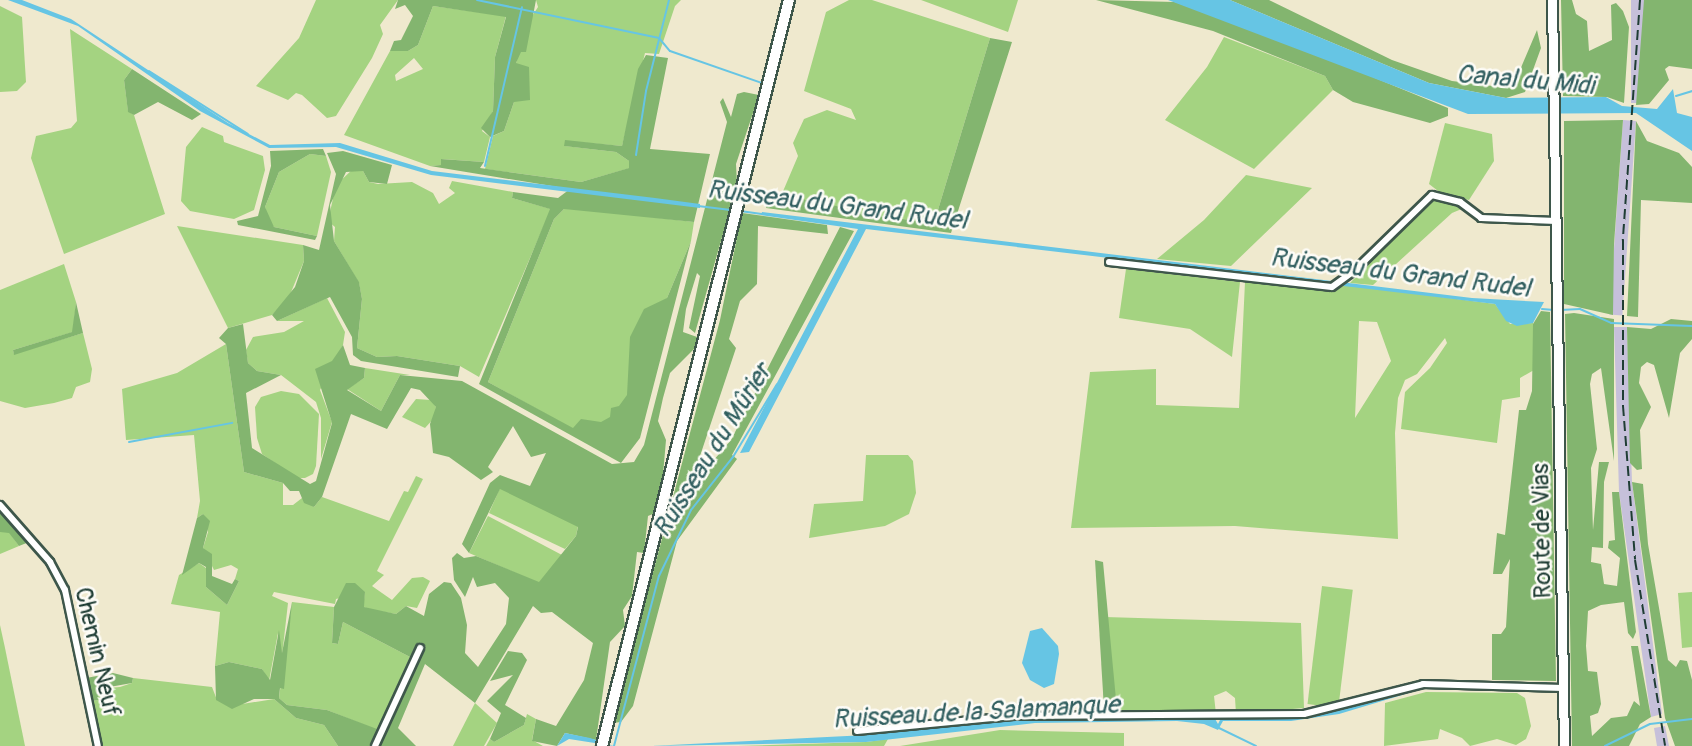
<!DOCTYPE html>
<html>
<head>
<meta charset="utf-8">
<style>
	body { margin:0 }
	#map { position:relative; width:1692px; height:746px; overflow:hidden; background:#efe9ce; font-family:Pangolin,sans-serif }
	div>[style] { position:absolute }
	.industrial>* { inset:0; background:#c6c0da; transform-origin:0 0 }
	.green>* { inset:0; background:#a4d381; transform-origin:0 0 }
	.forest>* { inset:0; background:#83b56f }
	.water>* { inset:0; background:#66c5e4 }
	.stream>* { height:2px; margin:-1px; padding:0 1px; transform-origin:1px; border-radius:1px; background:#66c5e4 }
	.roads { filter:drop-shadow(2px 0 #3e574b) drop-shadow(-2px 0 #3e574b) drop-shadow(0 2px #3e574b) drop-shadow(0 -2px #3e574b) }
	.street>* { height:6px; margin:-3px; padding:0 3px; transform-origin:3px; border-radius:3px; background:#fff }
	.secondary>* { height:9px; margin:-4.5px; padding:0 4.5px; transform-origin:4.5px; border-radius:4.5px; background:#fff }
	.highway>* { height:10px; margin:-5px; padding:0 5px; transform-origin:5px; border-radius:5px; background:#fff }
	.rail>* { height:2px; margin-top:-1px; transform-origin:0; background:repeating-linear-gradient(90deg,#1f3d34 0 10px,transparent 0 15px) }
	span { translate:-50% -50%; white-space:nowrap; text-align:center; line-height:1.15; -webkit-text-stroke:5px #fdfcf7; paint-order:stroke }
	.street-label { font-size:24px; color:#1f3d34 }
	.water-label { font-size:26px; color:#315f60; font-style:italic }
</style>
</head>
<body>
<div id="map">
	<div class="industrial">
		<div style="left:1631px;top:0;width:13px;height:103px"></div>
		<div style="left:1623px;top:120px;width:13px;height:195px;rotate:4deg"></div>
		<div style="clip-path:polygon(1614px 327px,1627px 327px,1632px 482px,1662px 714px,1651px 717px,1619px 492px)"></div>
		<div style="clip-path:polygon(1665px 726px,1669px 746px,1657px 746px,1654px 728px)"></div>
	</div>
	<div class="green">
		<div style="clip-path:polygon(316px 0,398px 0,380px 25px,383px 34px,372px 58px,336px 116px,327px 118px,302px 95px,296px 93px,288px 100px,256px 86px,299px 38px)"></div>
		<div style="clip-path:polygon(536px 0,681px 0,675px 6px,659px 54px,645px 53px,622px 146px,565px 141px,565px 146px,616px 152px,629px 161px,630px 168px,581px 182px,485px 169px,493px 136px,504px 131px,514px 102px,516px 63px,529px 21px,538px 7px)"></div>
		<div style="clip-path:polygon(849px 0,872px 0,990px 38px,934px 223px,839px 211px,781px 196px,798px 156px,793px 143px,804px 119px,827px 110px,856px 120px,851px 109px,804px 91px,826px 12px)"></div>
		<div style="clip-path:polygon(921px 0,1018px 0,1008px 32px)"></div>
		<div style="clip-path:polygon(0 6px,22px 17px,26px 82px,17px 91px,0 92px)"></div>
		<div style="clip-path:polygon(evenodd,433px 6px,506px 16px,495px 57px,493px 111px,482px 131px,490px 137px,484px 162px,442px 159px,441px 165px,430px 166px,344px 135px,390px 51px,408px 51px,418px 45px,433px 6px,414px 58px,423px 69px,396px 81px,395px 75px,414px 58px)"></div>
		<div style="clip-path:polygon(70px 29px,132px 69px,124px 80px,128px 111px,134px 115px,165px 214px,64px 254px,31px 158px,36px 136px,71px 128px,77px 121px)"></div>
		<div style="clip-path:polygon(1224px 37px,1325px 76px,1333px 90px,1254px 169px,1165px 120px,1207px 67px)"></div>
		<div style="clip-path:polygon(1445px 123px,1492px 134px,1494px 161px,1469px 200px,1442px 194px,1429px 184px)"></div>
		<div style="clip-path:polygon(202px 127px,223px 136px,224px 142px,263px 156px,265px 170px,254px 210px,234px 219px,190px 211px,181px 201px,186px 147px)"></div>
		<div style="clip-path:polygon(310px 154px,326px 156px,331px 172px,317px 236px,274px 227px,267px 219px,265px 207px,279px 172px)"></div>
		<div style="clip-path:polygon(353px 169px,363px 171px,369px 182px,378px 184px,412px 182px,433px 193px,439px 204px,455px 193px,449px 188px,452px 181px,513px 192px,512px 198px,551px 209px,479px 377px,460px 366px,397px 356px,377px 357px,357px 348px,362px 299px,359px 283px,334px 241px,335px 227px,328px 221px,336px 185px)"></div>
		<div style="clip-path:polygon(1246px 175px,1312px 188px,1231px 266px,1157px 259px,1204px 220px)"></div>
		<div style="clip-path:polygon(1433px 198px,1464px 208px,1452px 213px,1373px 285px,1350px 283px)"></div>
		<div style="clip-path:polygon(574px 208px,694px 222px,691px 241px,667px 298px,642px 380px,602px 445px,488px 382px,554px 219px,564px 209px)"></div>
		<div style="clip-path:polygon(177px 226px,303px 245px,304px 261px,289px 297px,272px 315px,228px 328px)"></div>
		<div style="clip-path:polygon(64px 264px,76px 302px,73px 332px,13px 350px,14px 354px,83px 333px,92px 369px,90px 382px,76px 387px,72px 398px,54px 403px,25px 408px,0 401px,0 290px)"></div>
		<div style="clip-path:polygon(1126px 269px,1240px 282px,1232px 357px,1190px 329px,1119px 318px)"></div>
		<div style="clip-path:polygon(evenodd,1245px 282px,1335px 289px,1342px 284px,1495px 304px,1510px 324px,1533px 323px,1534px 370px,1520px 378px,1520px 397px,1502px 400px,1497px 443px,1401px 429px,1405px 392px,1430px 368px,1447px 343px,1445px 338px,1417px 374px,1405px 380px,1398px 398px,1395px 433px,1398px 539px,1235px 526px,1071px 528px,1090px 372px,1156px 369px,1156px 405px,1239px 408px,1245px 282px,1359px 321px,1377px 322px,1391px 361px,1355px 418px,1359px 321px)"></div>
		<div style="clip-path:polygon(327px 298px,345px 332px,343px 345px,320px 390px,332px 422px,321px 459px,321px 418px,316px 402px,281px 375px,257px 371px,248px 363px,246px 350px,253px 337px,284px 332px,304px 321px,277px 321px)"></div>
		<div style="clip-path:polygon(226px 344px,244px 472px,283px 483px,283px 505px,293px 505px,302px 498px,314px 507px,322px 497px,389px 521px,404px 491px,408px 492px,416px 476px,423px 479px,377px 571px,384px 575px,372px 586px,392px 600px,412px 578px,423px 577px,430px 581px,417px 608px,406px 606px,396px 614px,373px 610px,363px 607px,365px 592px,336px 599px,335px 604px,274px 592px,272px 596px,288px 603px,282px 656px,278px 633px,269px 681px,262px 669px,229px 662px,215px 666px,220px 612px,171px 604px,179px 575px,199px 563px,206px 568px,206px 587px,227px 605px,239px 581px,235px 579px,238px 569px,231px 565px,214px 570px,203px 548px,208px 532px,203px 514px,197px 518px,200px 501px,194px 435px,126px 440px,122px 389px,177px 373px)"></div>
		<div style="clip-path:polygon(365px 368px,410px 375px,400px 375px,381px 411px,347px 389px,364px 378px)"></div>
		<div style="clip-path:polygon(281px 391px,299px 394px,319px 414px,316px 466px,313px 474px,305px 478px,297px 478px,262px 454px,257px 438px,255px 407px,261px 397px)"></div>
		<div style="clip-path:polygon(416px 399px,431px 400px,436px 407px,435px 417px,425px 428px,402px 417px)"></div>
		<div style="clip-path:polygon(866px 455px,908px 455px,913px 461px,916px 493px,909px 514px,885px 526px,809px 538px,814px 504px,863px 501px)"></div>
		<div style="clip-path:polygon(500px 488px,578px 526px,576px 536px,565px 549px,489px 513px)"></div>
		<div style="clip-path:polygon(488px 516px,562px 555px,539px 583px,469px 553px)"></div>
		<div style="clip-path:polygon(0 532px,9px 532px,19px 546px,0 554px)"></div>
		<div style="left:1322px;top:586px;width:31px;height:119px;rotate:7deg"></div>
		<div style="clip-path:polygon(1692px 592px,1692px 647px,1682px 648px,1678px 593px)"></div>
		<div style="clip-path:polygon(292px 602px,334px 607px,332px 643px,338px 644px,343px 622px,410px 657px,377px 730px,327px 710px,287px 705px,279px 698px)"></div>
		<div style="clip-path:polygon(1105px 617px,1301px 623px,1304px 708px,1236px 714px,1235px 698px,1226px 691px,1214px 696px,1216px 714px,1117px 710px)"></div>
		<div style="clip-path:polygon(0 625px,5px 648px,25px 746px,0 746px)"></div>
		<div style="clip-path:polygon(133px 678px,212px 687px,217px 700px,236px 705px,274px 699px,296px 718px,324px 725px,338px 746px,101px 746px,92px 701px,98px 700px,97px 689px,120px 687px,132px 683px)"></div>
		<div style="clip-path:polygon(1426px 692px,1517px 693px,1525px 698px,1531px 726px,1526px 739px,1516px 745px,1497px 739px,1470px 746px,1462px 738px,1440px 729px,1438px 739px,1384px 746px,1385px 703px)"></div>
		<div style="clip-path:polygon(475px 703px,497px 723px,484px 746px,453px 746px)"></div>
		<div style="clip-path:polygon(527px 714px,536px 719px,532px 740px,543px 746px,486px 746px,490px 739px,494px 742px,524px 725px)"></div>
		<div style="clip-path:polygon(1000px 730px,1124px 733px,1124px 746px,900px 746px)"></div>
		<div style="clip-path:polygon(888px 739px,884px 746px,738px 746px,866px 742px)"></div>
	</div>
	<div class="forest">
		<div style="clip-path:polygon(398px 0,536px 0,526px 52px,521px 52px,516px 63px,529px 67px,530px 100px,514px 102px,504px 131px,490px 137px,481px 128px,493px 111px,495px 57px,506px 17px,433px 6px,418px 45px,408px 51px,390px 51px,394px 41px,401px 40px,413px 16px,405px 5px,395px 9px)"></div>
		<div style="clip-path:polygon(1096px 0,1175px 2px,1307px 50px,1448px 108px,1448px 116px,1430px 123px,1353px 102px,1333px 90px,1325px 76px,1213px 31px)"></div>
		<div style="clip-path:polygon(1230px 0,1269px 0,1392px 60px,1452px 81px,1501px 87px,1517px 77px,1537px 30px,1541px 48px,1525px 92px,1506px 98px,1429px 83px)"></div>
		<div style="clip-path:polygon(1561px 0,1572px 0,1576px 14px,1587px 21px,1589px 51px,1612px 40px,1611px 5px,1616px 3px,1623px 11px,1629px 27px,1624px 103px,1607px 97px,1563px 96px)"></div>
		<div style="clip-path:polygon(1644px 0,1692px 0,1692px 69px,1669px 66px,1665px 69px,1669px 80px,1649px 104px,1636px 105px)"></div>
		<div style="clip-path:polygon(990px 38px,1012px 42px,951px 233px,766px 208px,771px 193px,841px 207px,840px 211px,934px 223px)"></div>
		<div style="clip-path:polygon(646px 55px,668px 58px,650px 149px,710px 154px,694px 222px,564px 209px,554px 219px,488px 382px,573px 428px,581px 419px,601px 422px,610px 417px,611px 408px,619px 406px,627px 395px,630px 337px,644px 309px,667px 298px,691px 241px,640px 438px,621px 463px,479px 384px,550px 209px,512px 198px,513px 192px,558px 198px,570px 189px,430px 166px,441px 165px,441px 159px,484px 162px,480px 168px,581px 182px,629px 168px,629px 161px,616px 152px,564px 146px,565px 140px,622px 146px,638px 69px)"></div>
		<div style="clip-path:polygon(132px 69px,201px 114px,192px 120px,158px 102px,134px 115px,128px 112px,124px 80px)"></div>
		<div style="clip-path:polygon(744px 92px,759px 95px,736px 164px,737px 184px,695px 333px,689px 328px,700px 276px,697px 273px,686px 309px,683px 332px,697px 337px,697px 346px,670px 373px,663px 398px,658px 421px,666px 440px,663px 475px,655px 513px,648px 516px,644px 553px,637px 552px,632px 596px,623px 610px,625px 626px,610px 642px,596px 740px,565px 733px,557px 746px,532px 741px,536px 719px,556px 726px,584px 680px,593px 643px,552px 612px,541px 613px,533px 606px,475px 703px,425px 664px,398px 728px,416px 746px,338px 746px,324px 725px,296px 718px,274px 699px,254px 699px,232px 709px,216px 700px,215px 666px,229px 662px,262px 669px,270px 680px,279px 630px,282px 653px,292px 602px,284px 689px,280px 688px,279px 698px,287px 705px,327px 710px,377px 729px,410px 657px,343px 622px,338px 644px,332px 643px,334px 607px,346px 583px,355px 583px,365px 592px,364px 607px,396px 614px,406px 606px,424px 616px,429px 594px,444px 582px,451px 583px,461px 598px,467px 625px,465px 653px,478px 667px,506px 624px,509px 598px,495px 583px,477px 587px,473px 577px,465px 597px,454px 580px,452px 558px,457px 553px,464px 558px,476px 556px,539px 582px,576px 536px,578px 527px,500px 489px,469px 553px,462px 544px,490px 483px,500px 475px,530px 486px,546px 453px,531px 457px,513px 426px,488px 467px,493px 472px,481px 480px,449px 457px,433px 453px,430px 424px,436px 407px,420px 390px,411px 388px,387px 429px,351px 414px,322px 497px,314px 507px,304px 503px,299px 491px,290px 491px,283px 483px,244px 472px,226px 344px,219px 338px,228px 328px,243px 324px,248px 363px,257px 371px,281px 375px,246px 393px,252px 448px,310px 484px,316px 481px,332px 423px,315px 369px,332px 361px,343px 345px,350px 365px,365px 368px,364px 378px,347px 390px,381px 411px,400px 375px,462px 381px,612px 464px,634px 462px,644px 445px,727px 122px,720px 102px,723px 98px,731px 117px,737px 94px)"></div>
		<div style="clip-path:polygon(1623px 120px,1614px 244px,1613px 315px,1564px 304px,1564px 121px)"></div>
		<div style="clip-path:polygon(1636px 121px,1647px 141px,1679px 153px,1692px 167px,1692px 203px,1641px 200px,1638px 317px,1627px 316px)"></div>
		<div style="clip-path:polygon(323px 149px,326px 156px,310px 154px,279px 172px,265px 207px,274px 227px,317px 236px,315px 240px,238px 225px,237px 221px,258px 216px,271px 166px,270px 151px)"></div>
		<div style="clip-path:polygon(343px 151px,392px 165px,387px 184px,369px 182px,363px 171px,346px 172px,330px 205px,334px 241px,359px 282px,362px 299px,357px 348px,377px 357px,397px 356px,460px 366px,458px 377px,361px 361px,353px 355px,352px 337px,330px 297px,277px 321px,272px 315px,295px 287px,304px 261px,303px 245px,319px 250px,336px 174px,327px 153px)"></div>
		<div style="clip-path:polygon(742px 213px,827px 225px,828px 234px,758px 226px,757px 284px,740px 301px,729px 339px,736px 348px,689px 489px,731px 440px,840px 227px,854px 231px,732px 455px,737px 459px,677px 541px,633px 706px,621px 722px,613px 723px,720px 320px)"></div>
		<div style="clip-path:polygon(76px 302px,83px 333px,14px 355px,13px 350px,72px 332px)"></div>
		<div style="clip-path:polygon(1541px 311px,1550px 312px,1556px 681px,1492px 680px,1492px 634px,1501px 634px,1506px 627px,1510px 559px,1502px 574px,1493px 574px,1497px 533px,1505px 535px,1519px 410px,1526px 410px,1532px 391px,1533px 324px)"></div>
		<div style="clip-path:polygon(1574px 313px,1614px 319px,1614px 461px,1601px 368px,1592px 374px,1590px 384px,1597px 449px,1591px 468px,1593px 530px,1599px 462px,1609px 462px,1604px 482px,1603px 548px,1592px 547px,1591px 562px,1601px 564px,1604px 584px,1617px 586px,1620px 558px,1608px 548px,1609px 541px,1615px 540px,1612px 492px,1619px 492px,1636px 632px,1633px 639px,1628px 633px,1624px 602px,1601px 605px,1588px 611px,1586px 646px,1588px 671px,1597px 672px,1601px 704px,1598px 713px,1590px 716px,1592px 736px,1611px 718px,1627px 716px,1634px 701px,1640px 706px,1631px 646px,1638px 646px,1651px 717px,1640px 724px,1629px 746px,1572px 746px,1565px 314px)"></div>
		<div style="clip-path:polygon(1671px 319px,1692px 321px,1692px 339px,1680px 353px,1669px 418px,1654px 365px,1647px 362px,1641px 367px,1639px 383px,1651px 407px,1640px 430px,1642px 469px,1637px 470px,1630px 463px,1627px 327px,1651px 329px)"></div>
		<div style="clip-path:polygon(1632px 482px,1643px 484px,1648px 544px,1668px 660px,1676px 667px,1680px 660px,1687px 661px,1692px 680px,1692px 746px,1675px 746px,1665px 718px)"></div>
		<div style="clip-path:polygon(0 509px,29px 542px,19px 546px,9px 533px,0 532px)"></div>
		<div style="clip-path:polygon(203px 514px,210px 521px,203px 548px,212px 554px,212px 576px,232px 584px,235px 579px,239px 581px,227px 605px,206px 587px,206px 567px,199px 563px,182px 575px,197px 518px)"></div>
		<div style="clip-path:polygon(1095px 560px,1103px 562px,1117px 710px,1104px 709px)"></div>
		<div style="clip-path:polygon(508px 651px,522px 653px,527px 660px,505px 705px,526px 718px,524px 725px,494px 742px,490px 739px,501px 713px,487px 701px,513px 675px,490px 681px)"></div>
		<div style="clip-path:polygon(113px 673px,133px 678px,132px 683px,98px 689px,98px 700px,92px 701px,86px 678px)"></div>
	</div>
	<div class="water">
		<div style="clip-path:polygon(8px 0,22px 0,71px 19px,228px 123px,270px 145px,340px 143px,432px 171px,655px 198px,700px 204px,700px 208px,431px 175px,336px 147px,269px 148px,200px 111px,78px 26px)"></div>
		<div style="clip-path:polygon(1168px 0,1230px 0,1429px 83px,1506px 98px,1606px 97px,1622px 106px,1657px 109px,1673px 89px,1677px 113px,1692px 117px,1692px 151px,1636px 113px,1468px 114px)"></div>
		<div style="clip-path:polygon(762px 212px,1472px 298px,1544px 302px,1533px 323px,1517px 326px,1506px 321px,1495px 304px,866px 229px,749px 452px,740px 453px,858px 229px,761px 215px)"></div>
		<div style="clip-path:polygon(1042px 628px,1058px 646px,1059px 654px,1054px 684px,1044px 688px,1030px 680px,1022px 663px,1030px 631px)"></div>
		<div style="clip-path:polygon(1547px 682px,1547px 689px,1538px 690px,1422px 689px,1339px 714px,1291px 721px,1223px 721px,1218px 730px,1204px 724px,1177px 721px,1035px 723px,866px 742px,651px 746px,867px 735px,1001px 718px,1214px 717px,1218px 724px,1222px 716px,1334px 710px,1425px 684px)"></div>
		<div style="clip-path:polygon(565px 733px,590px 738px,614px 746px,569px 739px,557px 746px)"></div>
	</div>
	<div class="stream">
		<div style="left:477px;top:0;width:186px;rotate:11.8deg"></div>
		<div style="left:659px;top:38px;width:17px;rotate:50deg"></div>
		<div style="left:670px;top:51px;width:101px;rotate:19.2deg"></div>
		<div style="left:149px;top:71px;width:117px;rotate:32.5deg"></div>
		<div style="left:1676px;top:96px;width:17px;rotate:-17deg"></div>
		<div style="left:636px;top:155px;width:65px;rotate:-81.1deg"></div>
		<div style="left:646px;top:91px;width:94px;rotate:-75.8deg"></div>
		<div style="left:485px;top:166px;width:163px;rotate:-76.9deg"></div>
		<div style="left:698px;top:206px;width:33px;rotate:7deg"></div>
		<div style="left:740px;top:211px;width:22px;rotate:8deg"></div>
		<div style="left:1542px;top:309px;width:12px;rotate:5deg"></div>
		<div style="left:1560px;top:310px;width:20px;rotate:-3deg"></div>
		<div style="left:1580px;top:309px;width:34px;rotate:24deg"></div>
		<div style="left:1611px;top:323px;width:81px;rotate:2.1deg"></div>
		<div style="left:129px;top:442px;width:105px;rotate:-10.5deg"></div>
		<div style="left:1219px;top:728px;width:41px;rotate:25.9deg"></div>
		<div style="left:614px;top:746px;width:176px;rotate:-75.2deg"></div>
		<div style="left:659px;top:576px;width:73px;rotate:-64.1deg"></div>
		<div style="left:691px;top:510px;width:68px;rotate:-51.6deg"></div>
		<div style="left:733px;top:457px;width:85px;rotate:-58.9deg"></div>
		<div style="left:1605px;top:746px;width:50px;rotate:-26.1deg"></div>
		<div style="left:1650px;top:724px;width:42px;rotate:-6.8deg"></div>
	</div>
	<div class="roads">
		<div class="street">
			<div style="left:1109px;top:262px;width:224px;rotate:6.4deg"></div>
			<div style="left:1332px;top:287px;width:27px;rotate:-36deg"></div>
			<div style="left:1354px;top:271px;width:109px;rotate:-44.3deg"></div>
			<div style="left:1432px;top:195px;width:29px;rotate:14deg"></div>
			<div style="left:1460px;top:202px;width:26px;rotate:37deg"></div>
			<div style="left:1481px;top:218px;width:75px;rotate:2.3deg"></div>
			<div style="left:0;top:505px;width:76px;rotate:48.7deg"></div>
			<div style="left:50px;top:562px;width:32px;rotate:62deg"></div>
			<div style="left:65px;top:590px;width:159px;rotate:78.1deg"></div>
			<div style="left:857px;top:731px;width:157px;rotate:-5.5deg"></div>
			<div style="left:1013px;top:716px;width:291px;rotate:-0.4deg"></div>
			<div style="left:1304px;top:714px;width:123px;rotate:-14.1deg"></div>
			<div style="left:1423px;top:684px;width:140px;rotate:1.6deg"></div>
			<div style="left:375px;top:746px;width:108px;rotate:-65.3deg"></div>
		</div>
		<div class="secondary">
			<div style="left:1552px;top:0;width:746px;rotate:89.08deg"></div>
		</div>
		<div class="highway">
			<div style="left:602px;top:746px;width:769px;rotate:-75.93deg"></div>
		</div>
	</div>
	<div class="rail">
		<div style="left:1640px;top:0;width:241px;rotate:94.1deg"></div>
		<div style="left:1623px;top:240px;width:166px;rotate:90deg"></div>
		<div style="left:1623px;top:406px;width:154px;rotate:85.5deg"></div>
		<div style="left:1635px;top:560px;width:188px;rotate:80.8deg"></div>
	</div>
	<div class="street-label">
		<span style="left:1542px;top:531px;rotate:-91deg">Route de Vias</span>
		<span style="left:97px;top:652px;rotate:77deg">Chemin Neuf</span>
	</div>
	<div class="water-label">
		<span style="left:1525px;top:81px;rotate:5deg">Canal du Midi</span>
		<span style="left:837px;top:206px;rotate:7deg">Ruisseau du Grand Rudel</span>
		<span style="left:1400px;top:274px;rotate:7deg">Ruisseau du Grand Rudel</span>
		<span style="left:713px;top:451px;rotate:-58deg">Ruisseau du Mûrier</span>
		<span style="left:976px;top:713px;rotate:-3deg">Ruisseau de la Salamanque</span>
	</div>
</div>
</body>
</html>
